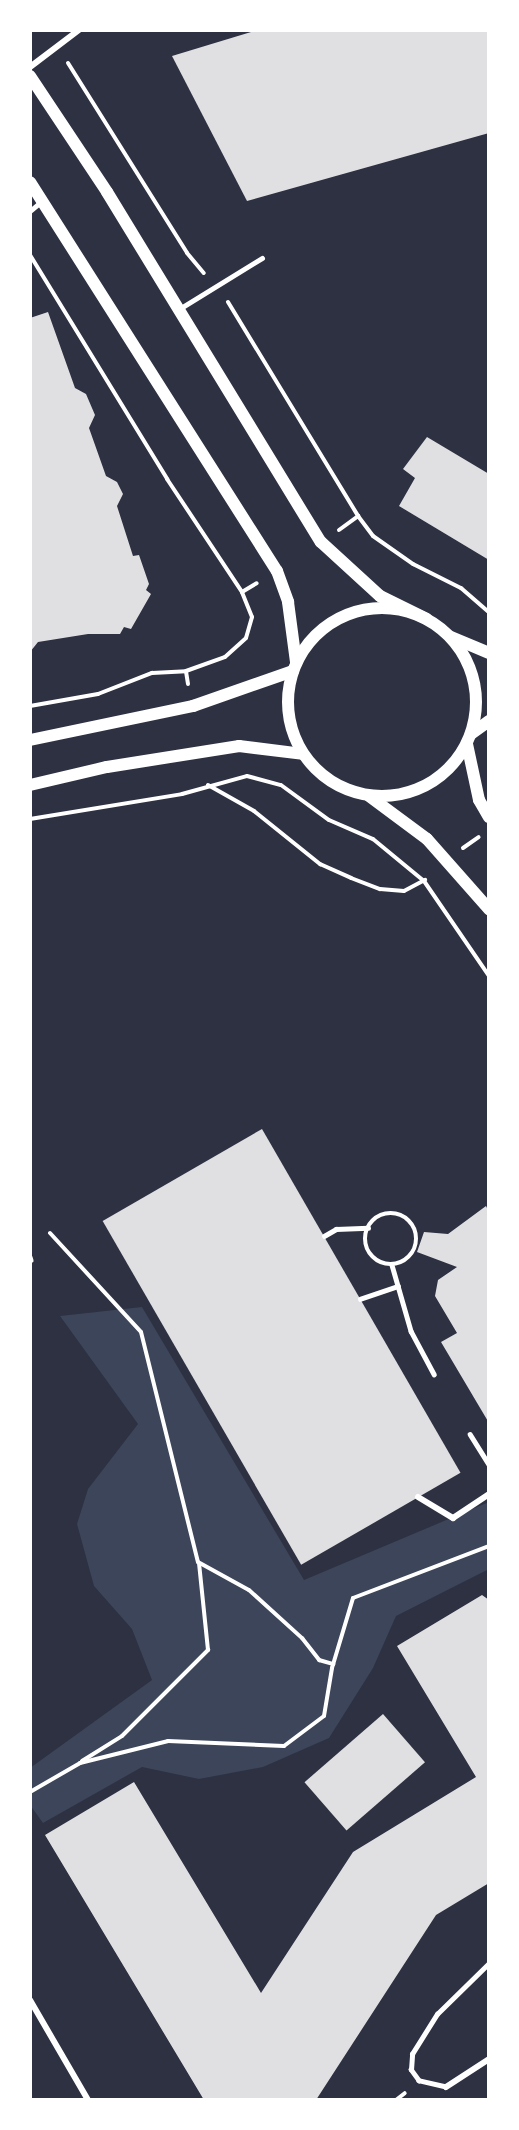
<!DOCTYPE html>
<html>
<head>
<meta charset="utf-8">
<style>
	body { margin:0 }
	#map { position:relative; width:519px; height:2130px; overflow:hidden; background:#2d3142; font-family:Overpass,sans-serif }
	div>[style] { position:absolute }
	.green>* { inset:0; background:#3c4559 }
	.building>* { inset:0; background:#e0e0e3; transform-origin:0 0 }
	.path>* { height:4px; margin:-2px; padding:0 2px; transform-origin:2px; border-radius:2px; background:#fff }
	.service>* { height:4.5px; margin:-2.25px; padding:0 2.25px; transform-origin:2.25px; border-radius:2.25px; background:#fff }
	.service>.ring { margin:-2.25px; padding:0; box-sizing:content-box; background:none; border:4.5px solid #fff; border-radius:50% }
	.minor>* { height:6px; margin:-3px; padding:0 3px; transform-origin:3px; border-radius:3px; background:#fff }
	.secondary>* { height:12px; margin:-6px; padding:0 6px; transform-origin:6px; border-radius:6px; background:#fff }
	.secondary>.ring { margin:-6px; padding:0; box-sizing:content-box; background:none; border:12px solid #fff; border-radius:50% }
	span { translate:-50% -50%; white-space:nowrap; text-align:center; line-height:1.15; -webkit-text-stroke:4.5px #fff; paint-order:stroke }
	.frame { position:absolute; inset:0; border:32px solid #fff; pointer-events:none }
</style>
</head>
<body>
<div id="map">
	<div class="green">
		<div style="clip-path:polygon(142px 1307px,304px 1580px,489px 1502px,489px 1569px,396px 1616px,373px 1668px,329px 1738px,263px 1767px,199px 1779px,142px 1767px,43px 1823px,30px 1805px,30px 1768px,152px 1680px,132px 1629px,94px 1586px,77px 1524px,88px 1489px,138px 1424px,60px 1316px)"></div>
	</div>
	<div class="building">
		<div style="clip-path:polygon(258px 30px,489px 30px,489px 133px,247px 201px,172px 56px)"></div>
		<div style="clip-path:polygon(48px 312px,75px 388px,86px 394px,95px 415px,89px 428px,106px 476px,117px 482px,123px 494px,117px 506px,133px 556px,139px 555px,149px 584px,146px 590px,151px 594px,131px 629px,124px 627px,120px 634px,88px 634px,38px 642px,30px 652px,30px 318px)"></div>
		<div style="clip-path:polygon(427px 437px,489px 474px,489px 560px,399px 506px,415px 478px,403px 469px)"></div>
		<div style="left:262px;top:1129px;width:397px;height:184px;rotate:60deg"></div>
		<div style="clip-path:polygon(486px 1206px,489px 1212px,489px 1423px,441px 1342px,457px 1333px,435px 1296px,438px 1280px,457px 1267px,417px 1252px,424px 1232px,448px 1234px)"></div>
		<div style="clip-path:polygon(482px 1595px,489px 1600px,489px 1883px,436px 1915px,316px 2100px,204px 2100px,45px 1835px,134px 1782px,261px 1993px,353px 1852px,476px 1777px,397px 1646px)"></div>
		<div style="left:383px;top:1714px;width:64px;height:104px;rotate:49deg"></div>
	</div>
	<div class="path">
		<div style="left:68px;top:63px;width:224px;rotate:57.9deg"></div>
		<div style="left:187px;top:253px;width:26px;rotate:50deg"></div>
		<div style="left:30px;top:255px;width:263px;rotate:58.5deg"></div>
		<div style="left:167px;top:479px;width:136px;rotate:56.4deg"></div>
		<div style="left:228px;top:302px;width:250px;rotate:58.7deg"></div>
		<div style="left:339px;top:530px;width:24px;rotate:-36deg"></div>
		<div style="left:358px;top:516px;width:25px;rotate:53deg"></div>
		<div style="left:373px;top:536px;width:49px;rotate:35deg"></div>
		<div style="left:413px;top:564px;width:54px;rotate:26.6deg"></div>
		<div style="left:461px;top:588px;width:37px;rotate:41deg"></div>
		<div style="left:188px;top:684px;width:13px;rotate:-99deg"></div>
		<div style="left:186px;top:671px;width:41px;rotate:-19.7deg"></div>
		<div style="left:225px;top:657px;width:28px;rotate:-42deg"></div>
		<div style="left:246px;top:638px;width:22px;rotate:-74deg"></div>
		<div style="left:252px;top:617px;width:27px;rotate:-112deg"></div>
		<div style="left:242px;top:592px;width:17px;rotate:-31deg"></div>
		<div style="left:30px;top:706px;width:69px;rotate:-10deg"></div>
		<div style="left:98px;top:694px;width:58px;rotate:-21.3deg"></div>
		<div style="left:152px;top:673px;width:34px;rotate:-3deg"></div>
		<div style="left:208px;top:785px;width:53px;rotate:29.5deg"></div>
		<div style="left:254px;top:811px;width:85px;rotate:38.8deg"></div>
		<div style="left:320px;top:864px;width:34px;rotate:24deg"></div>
		<div style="left:351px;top:878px;width:31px;rotate:21deg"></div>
		<div style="left:380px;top:889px;width:24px;rotate:5deg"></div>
		<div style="left:404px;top:891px;width:24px;rotate:-28deg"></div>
		<div style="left:30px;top:819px;width:154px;rotate:-9.3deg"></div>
		<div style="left:182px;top:794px;width:67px;rotate:-15.5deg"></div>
		<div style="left:247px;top:776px;width:35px;rotate:15deg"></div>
		<div style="left:281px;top:785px;width:59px;rotate:36.1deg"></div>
		<div style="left:329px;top:820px;width:48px;rotate:23.4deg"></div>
		<div style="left:373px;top:839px;width:66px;rotate:39.5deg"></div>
		<div style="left:424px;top:881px;width:115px;rotate:55.6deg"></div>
		<div style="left:463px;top:848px;width:19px;rotate:-35deg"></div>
		<div style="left:50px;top:1233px;width:134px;rotate:47.4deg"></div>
		<div style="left:141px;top:1332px;width:237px;rotate:76.1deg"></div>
		<div style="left:198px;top:1562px;width:58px;rotate:28.8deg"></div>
		<div style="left:249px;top:1590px;width:72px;rotate:42.2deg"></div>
		<div style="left:302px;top:1638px;width:28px;rotate:52deg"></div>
		<div style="left:319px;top:1660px;width:15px;rotate:16deg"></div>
		<div style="left:82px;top:1761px;width:47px;rotate:-32deg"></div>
		<div style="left:122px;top:1736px;width:122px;rotate:-45deg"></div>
		<div style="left:208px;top:1650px;width:87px;rotate:-95.9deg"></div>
		<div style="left:30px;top:1792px;width:58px;rotate:-30.1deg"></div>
		<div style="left:80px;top:1763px;width:91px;rotate:-14deg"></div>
		<div style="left:168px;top:1741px;width:116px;rotate:2.5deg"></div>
		<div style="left:284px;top:1746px;width:50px;rotate:-36.9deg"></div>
		<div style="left:324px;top:1716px;width:49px;rotate:-80.5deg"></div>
		<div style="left:332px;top:1668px;width:73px;rotate:-73.3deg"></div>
		<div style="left:353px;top:1598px;width:146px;rotate:-20.9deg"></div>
		<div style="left:396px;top:2100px;width:11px;rotate:-38deg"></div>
	</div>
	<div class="service">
		<div style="left:30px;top:211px;width:16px;rotate:-40deg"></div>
		<div style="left:181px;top:308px;width:95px;rotate:-31.7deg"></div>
		<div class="ring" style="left:365px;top:1213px;width:47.5px;height:47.5px"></div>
		<div style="left:324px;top:1236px;width:14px;rotate:-30deg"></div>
		<div style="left:336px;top:1229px;width:32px;rotate:-2deg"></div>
		<div style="left:30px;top:1257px;width:3px;rotate:72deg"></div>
		<div style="left:392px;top:1265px;width:69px;rotate:73.9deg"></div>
		<div style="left:411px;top:1331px;width:49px;rotate:61.9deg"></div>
		<div style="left:360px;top:1299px;width:40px;rotate:-18.9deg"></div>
		<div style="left:470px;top:1434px;width:36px;rotate:58deg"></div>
		<div style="left:446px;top:2087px;width:28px;rotate:-167deg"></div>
		<div style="left:419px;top:2081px;width:14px;rotate:-126deg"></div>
		<div style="left:411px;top:2070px;width:16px;rotate:-86deg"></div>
		<div style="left:412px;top:2054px;width:47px;rotate:-58deg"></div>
		<div style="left:437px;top:2014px;width:73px;rotate:-44.4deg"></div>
	</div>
	<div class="minor">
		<div style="left:30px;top:67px;width:61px;rotate:-37.1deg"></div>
		<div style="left:418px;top:1497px;width:41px;rotate:31deg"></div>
		<div style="left:453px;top:1518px;width:43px;rotate:-33.7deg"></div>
		<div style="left:30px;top:2000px;width:116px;rotate:59.9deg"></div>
		<div style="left:446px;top:2087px;width:51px;rotate:-33.1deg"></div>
	</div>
	<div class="secondary">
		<div style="left:30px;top:76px;width:139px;rotate:56.4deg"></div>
		<div style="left:107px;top:192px;width:410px;rotate:58.6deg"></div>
		<div style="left:321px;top:542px;width:80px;rotate:42.5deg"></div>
		<div style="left:380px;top:596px;width:52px;rotate:26.1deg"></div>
		<div style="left:30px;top:182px;width:461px;rotate:57.6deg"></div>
		<div style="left:277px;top:571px;width:33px;rotate:70deg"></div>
		<div style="left:288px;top:602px;width:61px;rotate:82.4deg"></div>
		<div class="ring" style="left:288px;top:608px;width:176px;height:176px"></div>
		<div style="left:451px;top:637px;width:41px;rotate:22.8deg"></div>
		<div style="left:471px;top:734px;width:22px;rotate:-36deg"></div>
		<div style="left:30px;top:740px;width:167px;rotate:-11.8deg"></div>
		<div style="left:193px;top:706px;width:106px;rotate:-19.3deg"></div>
		<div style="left:467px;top:744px;width:57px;rotate:77.9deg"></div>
		<div style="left:479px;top:800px;width:20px;rotate:60deg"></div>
		<div style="left:30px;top:785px;width:79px;rotate:-13.2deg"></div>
		<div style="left:107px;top:767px;width:134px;rotate:-9deg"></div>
		<div style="left:239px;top:746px;width:64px;rotate:7.1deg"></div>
		<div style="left:369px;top:796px;width:72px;rotate:36.6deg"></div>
		<div style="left:427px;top:839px;width:94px;rotate:48.5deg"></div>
	</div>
	<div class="frame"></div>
</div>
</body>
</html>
